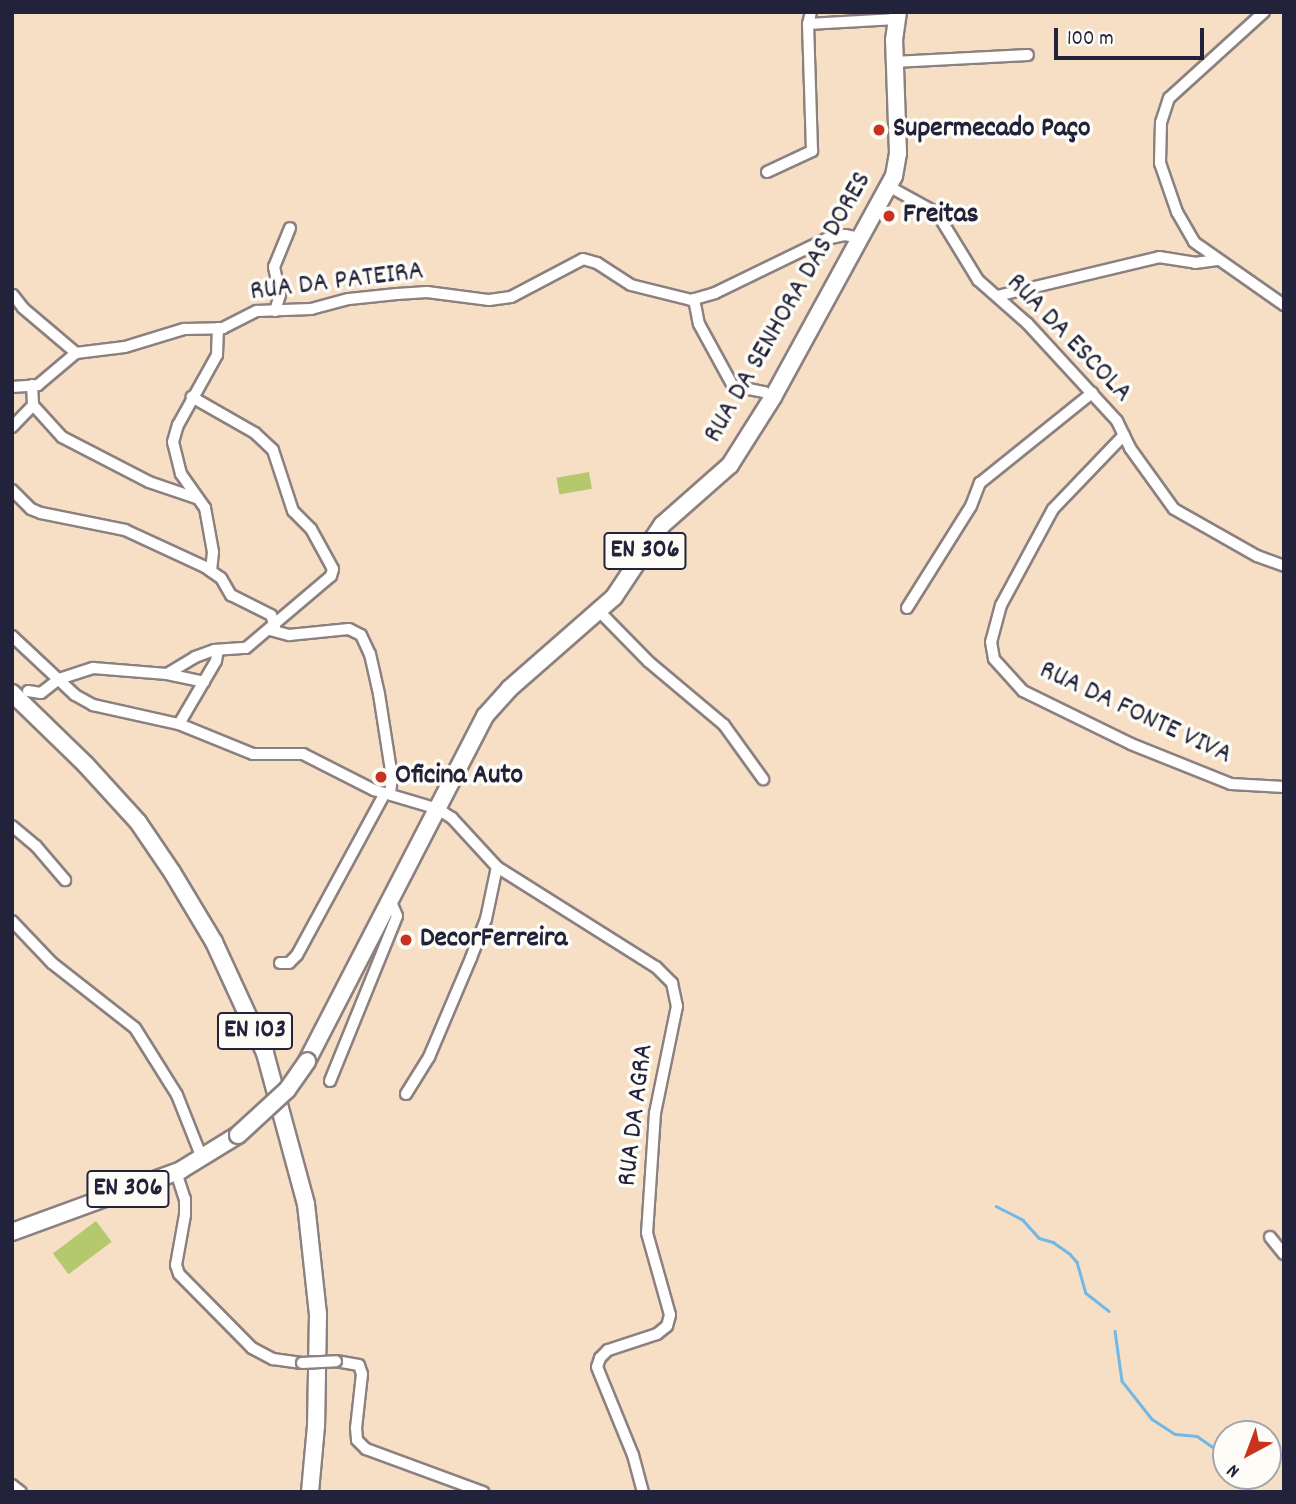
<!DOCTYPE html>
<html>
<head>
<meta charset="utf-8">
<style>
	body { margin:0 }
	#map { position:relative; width:1296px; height:1504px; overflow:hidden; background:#f6dfc5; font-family:Dekko,sans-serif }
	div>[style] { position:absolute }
	.green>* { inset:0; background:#b4c96d; transform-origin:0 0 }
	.stream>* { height:2.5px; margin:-1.25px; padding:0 1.25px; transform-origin:1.25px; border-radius:1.25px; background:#6fb8e7 }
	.roads { filter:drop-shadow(2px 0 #8c8080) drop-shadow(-2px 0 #8c8080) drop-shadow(0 2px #8c8080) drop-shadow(0 -2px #8c8080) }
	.street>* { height:10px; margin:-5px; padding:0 5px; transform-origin:5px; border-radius:5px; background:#fff }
	.primary>* { height:16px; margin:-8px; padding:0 8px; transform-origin:8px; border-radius:8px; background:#fff }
	.bridges { filter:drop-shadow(2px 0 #8c8080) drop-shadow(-2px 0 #8c8080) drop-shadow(0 2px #8c8080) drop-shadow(0 -2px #8c8080) }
	.street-bridge>* { height:10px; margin:-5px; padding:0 5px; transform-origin:5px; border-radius:5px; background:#fff }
	.primary-bridge>* { height:16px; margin:-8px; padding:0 8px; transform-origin:8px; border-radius:8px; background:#fff }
	.dots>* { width:19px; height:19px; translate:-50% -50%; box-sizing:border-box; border:4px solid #fdfcf7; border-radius:50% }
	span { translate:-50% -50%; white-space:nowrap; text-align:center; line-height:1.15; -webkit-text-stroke:7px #fdfcf7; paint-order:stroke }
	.shield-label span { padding:2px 5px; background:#fdfcf7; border:2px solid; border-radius:5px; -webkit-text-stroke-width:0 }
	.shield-label { font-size:26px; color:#22223b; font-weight:700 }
	.poi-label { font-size:28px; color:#22223b; font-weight:700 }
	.left { translate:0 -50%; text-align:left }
	.street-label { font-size:28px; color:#22223b }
	.frame { position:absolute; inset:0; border:14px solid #22223b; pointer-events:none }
	.north { position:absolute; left:1212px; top:1420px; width:70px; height:70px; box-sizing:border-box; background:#fdfcf7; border:2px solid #a5a5ac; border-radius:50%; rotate:221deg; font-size:19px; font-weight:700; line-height:28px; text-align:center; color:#22223b }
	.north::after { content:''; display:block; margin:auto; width:24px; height:32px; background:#c8321e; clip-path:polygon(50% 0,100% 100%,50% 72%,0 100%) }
	.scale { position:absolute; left:1054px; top:28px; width:150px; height:32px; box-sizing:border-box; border:4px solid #22223b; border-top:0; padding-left:9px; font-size:21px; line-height:24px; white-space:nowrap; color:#22223b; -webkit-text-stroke:5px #fdfcf7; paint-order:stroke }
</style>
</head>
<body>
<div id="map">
	<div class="green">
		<div style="left:589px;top:472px;width:17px;height:33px;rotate:80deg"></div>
		<div style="left:96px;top:1221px;width:26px;height:54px;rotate:53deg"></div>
	</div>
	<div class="stream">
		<div style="left:996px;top:1206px;width:30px;rotate:27deg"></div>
		<div style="left:1023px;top:1220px;width:24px;rotate:48deg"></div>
		<div style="left:1039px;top:1238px;width:15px;rotate:16deg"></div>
		<div style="left:1053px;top:1242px;width:21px;rotate:35deg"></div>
		<div style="left:1070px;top:1254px;width:11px;rotate:49deg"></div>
		<div style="left:1077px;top:1262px;width:32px;rotate:74deg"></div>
		<div style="left:1086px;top:1293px;width:29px;rotate:38deg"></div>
		<div style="left:1115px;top:1331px;width:50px;rotate:82deg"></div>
		<div style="left:1122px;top:1381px;width:48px;rotate:51.7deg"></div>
		<div style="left:1152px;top:1419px;width:27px;rotate:33deg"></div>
		<div style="left:1175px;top:1434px;width:22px;rotate:5deg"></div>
		<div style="left:1197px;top:1436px;width:35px;rotate:35deg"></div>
		<div style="left:1268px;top:1473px;width:18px;rotate:-56deg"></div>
	</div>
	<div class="roads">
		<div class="street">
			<div style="left:1264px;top:12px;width:128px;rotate:137.8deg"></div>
			<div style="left:1169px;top:98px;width:25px;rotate:108deg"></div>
			<div style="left:1161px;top:122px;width:41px;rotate:91.4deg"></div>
			<div style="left:1160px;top:163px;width:52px;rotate:70.9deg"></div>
			<div style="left:1177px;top:212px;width:34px;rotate:60deg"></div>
			<div style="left:1194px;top:242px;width:110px;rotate:35deg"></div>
			<div style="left:808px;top:24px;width:88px;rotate:-3.3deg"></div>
			<div style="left:894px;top:62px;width:134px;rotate:-3deg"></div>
			<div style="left:767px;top:172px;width:50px;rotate:-25deg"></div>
			<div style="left:812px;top:151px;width:127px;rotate:-91.8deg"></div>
			<div style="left:808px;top:24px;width:12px;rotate:-76deg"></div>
			<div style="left:890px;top:187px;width:54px;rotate:29deg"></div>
			<div style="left:937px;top:213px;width:79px;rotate:58.5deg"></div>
			<div style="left:978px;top:280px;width:65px;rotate:41.3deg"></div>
			<div style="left:1027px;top:323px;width:133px;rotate:47.4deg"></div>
			<div style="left:1117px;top:421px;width:30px;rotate:64deg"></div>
			<div style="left:1130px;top:448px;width:75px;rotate:54.2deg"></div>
			<div style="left:1174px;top:509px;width:95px;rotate:29.5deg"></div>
			<div style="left:1257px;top:556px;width:29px;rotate:20deg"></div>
			<div style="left:13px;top:295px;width:16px;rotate:52deg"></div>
			<div style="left:23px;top:308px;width:70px;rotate:40.3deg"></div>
			<div style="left:997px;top:296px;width:167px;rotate:-13.5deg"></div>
			<div style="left:1159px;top:257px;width:36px;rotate:9deg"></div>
			<div style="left:1195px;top:263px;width:22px;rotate:-8deg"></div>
			<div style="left:694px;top:299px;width:25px;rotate:79deg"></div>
			<div style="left:699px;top:324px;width:71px;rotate:61.3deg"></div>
			<div style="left:733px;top:386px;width:32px;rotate:11deg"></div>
			<div style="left:764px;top:392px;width:10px;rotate:29deg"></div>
			<div style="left:275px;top:311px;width:17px;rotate:-73deg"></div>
			<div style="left:280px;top:295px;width:29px;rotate:-102deg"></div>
			<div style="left:274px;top:267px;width:42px;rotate:-67.7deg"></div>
			<div style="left:32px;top:385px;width:20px;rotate:87deg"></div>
			<div style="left:33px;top:405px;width:43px;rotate:47.8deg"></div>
			<div style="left:62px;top:437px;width:98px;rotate:27.3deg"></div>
			<div style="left:149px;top:482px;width:50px;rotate:18.8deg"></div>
			<div style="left:12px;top:387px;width:26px;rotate:-4deg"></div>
			<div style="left:38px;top:385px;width:50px;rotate:-40.1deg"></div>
			<div style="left:76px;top:353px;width:49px;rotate:-7deg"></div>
			<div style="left:125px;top:347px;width:62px;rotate:-17deg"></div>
			<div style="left:184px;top:329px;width:39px;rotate:-1deg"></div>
			<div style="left:223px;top:328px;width:38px;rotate:-27deg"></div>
			<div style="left:257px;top:311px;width:54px;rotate:-2.1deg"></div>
			<div style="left:311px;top:309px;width:39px;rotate:-15deg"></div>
			<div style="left:349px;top:299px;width:48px;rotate:-5.9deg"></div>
			<div style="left:397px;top:294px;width:30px;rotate:-4deg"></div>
			<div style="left:427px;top:292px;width:63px;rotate:7.4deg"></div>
			<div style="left:489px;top:300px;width:22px;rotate:-8deg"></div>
			<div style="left:511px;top:297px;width:81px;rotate:-27.8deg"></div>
			<div style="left:583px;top:259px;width:15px;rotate:16deg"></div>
			<div style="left:597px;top:263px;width:40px;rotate:32.9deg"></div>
			<div style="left:631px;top:285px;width:62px;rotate:14deg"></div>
			<div style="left:691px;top:300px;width:25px;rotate:-16deg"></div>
			<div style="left:715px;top:293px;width:123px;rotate:-25.9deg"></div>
			<div style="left:826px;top:239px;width:19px;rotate:-12deg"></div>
			<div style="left:845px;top:235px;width:16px;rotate:11deg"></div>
			<div style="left:12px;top:427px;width:30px;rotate:-46deg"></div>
			<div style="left:1124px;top:435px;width:103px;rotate:133.8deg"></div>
			<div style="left:1053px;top:509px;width:109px;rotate:118.4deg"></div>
			<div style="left:1001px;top:605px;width:38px;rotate:105deg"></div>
			<div style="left:991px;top:642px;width:17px;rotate:80deg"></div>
			<div style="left:994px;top:659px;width:43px;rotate:47.8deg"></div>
			<div style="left:1023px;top:691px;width:120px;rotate:26.1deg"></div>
			<div style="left:1131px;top:744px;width:108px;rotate:21.8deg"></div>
			<div style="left:1231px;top:784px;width:53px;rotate:3.2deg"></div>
			<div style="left:12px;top:490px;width:27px;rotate:45deg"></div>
			<div style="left:31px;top:509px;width:11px;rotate:22deg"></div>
			<div style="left:41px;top:513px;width:86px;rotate:11.4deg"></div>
			<div style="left:125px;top:530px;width:88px;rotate:24.8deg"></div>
			<div style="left:205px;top:567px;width:19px;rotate:35deg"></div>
			<div style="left:221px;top:578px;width:20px;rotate:60deg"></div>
			<div style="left:231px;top:595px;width:45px;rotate:26.6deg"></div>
			<div style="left:271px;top:615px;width:12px;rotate:70deg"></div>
			<div style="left:211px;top:571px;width:19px;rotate:-84deg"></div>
			<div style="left:213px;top:552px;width:45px;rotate:-100.3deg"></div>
			<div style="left:205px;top:508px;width:42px;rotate:-125.2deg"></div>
			<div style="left:181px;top:474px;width:33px;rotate:-104deg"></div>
			<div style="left:173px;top:442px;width:18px;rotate:-74deg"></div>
			<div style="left:178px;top:425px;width:80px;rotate:-60.9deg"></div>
			<div style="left:217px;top:355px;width:27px;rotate:-88deg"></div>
			<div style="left:907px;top:608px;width:120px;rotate:-57.9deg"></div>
			<div style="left:971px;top:506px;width:25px;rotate:-69deg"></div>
			<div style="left:980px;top:483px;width:144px;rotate:-38.8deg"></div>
			<div style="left:599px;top:611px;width:71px;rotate:45.6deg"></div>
			<div style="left:649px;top:662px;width:98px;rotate:40deg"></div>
			<div style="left:724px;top:725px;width:67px;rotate:54.2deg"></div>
			<div style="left:270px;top:630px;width:20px;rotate:15deg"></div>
			<div style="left:289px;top:635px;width:60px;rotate:-5.7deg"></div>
			<div style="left:349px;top:629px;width:13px;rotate:27deg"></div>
			<div style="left:361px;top:635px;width:21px;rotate:65deg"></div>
			<div style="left:370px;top:654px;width:41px;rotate:77.3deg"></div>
			<div style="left:379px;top:694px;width:84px;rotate:81.1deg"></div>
			<div style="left:392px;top:777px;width:17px;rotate:97deg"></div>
			<div style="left:12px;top:636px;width:86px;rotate:43.1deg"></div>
			<div style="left:75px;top:695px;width:21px;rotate:29deg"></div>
			<div style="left:93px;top:705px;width:88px;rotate:12.5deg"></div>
			<div style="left:179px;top:724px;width:80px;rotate:22.1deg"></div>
			<div style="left:253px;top:754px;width:50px"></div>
			<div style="left:303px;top:754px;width:80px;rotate:26.9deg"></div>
			<div style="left:374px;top:790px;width:67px;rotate:16.5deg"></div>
			<div style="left:438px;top:809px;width:17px;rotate:33deg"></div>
			<div style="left:452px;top:818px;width:67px;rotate:47.4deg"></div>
			<div style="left:497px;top:867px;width:188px;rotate:32.2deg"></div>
			<div style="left:656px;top:967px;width:23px;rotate:45deg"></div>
			<div style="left:672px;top:983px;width:24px;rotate:78deg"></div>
			<div style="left:677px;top:1006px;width:109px;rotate:101.6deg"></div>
			<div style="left:655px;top:1113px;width:120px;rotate:93.8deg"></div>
			<div style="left:647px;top:1233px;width:85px;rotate:74.3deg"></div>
			<div style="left:670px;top:1315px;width:11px;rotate:105deg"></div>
			<div style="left:667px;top:1326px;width:13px;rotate:141deg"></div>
			<div style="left:657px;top:1334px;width:52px;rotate:161.9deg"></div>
			<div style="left:608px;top:1350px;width:11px;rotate:135deg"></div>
			<div style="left:600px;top:1358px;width:9px;rotate:108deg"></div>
			<div style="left:597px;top:1367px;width:95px;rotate:67.8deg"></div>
			<div style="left:633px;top:1455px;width:38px;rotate:75deg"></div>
			<div style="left:167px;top:674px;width:38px;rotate:12deg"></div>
			<div style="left:28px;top:691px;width:13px;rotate:9deg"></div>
			<div style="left:41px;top:693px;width:23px;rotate:-38deg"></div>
			<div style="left:59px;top:679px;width:36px;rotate:-18deg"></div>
			<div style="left:93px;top:668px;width:74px;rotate:4.6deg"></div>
			<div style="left:167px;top:674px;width:33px;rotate:-31deg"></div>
			<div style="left:195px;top:657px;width:20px;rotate:-20deg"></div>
			<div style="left:214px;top:650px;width:32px;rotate:-4deg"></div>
			<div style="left:246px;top:648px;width:111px;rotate:-40.3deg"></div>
			<div style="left:331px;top:576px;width:7px;rotate:-74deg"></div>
			<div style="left:333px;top:569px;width:46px;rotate:-118.8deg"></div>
			<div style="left:311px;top:529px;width:25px;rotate:-135deg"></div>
			<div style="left:293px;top:511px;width:64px;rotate:-108.2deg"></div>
			<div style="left:273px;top:450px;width:25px;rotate:-137deg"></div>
			<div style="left:255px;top:433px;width:73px;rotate:-150.3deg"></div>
			<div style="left:179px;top:724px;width:73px;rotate:-59.6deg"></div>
			<div style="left:216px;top:661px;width:11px;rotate:-80deg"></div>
			<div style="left:12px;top:826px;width:31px;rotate:40deg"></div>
			<div style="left:36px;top:846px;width:45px;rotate:49.5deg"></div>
			<div style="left:12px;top:921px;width:58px;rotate:46.4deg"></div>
			<div style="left:52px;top:963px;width:105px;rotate:38.1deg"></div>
			<div style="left:135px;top:1028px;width:79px;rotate:57.9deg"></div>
			<div style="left:177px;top:1095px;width:68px;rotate:68.4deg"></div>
			<div style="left:280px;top:963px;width:9px"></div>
			<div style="left:289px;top:963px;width:11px;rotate:-45deg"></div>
			<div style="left:297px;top:955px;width:184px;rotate:-61.5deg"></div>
			<div style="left:330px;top:1081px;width:178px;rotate:-67.9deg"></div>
			<div style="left:397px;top:916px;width:15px;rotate:-113deg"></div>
			<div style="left:406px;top:1094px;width:44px;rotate:-58.1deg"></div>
			<div style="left:429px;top:1057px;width:108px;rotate:-67deg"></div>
			<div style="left:471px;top:958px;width:42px;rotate:-69deg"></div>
			<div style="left:486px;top:919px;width:53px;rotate:-78.1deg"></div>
			<div style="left:176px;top:1172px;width:28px;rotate:72deg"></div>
			<div style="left:185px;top:1199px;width:16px;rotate:90deg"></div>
			<div style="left:185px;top:1215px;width:51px;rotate:100.2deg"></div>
			<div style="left:176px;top:1265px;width:9px;rotate:72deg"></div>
			<div style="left:179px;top:1274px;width:104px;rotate:45.4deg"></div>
			<div style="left:252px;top:1348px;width:24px;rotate:28deg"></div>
			<div style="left:273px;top:1359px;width:29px;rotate:8deg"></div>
			<div style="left:1270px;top:1237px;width:22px;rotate:51deg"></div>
			<div style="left:336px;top:1361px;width:23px;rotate:10deg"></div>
			<div style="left:359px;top:1365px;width:9px;rotate:72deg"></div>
			<div style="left:362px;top:1374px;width:54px;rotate:96.3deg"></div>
			<div style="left:356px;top:1428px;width:12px;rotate:85deg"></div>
			<div style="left:357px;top:1440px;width:13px;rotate:45deg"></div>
			<div style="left:366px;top:1449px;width:125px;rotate:20.2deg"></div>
			<div style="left:12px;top:1485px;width:11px;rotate:38deg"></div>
		</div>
		<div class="primary">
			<div style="left:12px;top:693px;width:103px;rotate:44.2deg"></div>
			<div style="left:86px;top:765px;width:77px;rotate:47.6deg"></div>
			<div style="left:138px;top:822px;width:60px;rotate:55.8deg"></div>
			<div style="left:172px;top:872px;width:82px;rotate:59deg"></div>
			<div style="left:214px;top:942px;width:122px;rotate:65.3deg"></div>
			<div style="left:265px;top:1053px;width:156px;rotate:74.8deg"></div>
			<div style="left:306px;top:1204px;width:111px;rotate:83.8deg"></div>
			<div style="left:318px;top:1314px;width:112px;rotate:91deg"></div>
			<div style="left:316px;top:1426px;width:66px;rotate:95.2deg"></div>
			<div style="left:307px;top:1061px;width:388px;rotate:-62.7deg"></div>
			<div style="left:485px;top:716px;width:36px;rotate:-48deg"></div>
			<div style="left:509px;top:689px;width:140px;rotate:-41.2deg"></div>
			<div style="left:614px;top:597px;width:87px;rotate:-56.3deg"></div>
			<div style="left:662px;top:525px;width:91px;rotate:-41.4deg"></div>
			<div style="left:730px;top:465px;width:80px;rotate:-57.7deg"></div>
			<div style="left:773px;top:397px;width:252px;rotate:-61.3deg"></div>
			<div style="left:894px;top:176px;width:23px;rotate:-80deg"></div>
			<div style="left:898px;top:153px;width:113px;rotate:-92deg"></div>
			<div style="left:894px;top:40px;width:28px;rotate:-82deg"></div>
			<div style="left:12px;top:1232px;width:180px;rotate:-20.1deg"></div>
			<div style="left:181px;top:1170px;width:67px;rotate:-31.6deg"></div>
		</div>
	</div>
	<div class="bridges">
		<div class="street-bridge">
			<div style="left:302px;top:1363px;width:34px;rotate:-3deg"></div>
		</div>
		<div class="primary-bridge">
			<div style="left:238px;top:1135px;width:67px;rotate:-42.6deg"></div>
			<div style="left:287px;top:1090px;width:35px;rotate:-55deg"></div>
		</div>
	</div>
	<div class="dots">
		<div style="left:879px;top:130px;background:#c8321e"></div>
		<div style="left:889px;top:216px;background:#c8321e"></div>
		<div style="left:381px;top:777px;background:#c8321e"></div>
		<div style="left:406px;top:940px;background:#c8321e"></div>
	</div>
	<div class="shield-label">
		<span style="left:645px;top:551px">EN 306</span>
		<span style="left:255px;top:1031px">EN 103</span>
		<span style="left:128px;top:1189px">EN 306</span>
	</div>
	<div class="poi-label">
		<span class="left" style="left:893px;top:130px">Supermecado Paço</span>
		<span class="left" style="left:903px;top:216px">Freitas</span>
		<span class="left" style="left:395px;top:777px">Oficina Auto</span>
		<span class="left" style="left:420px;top:940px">DecorFerreira</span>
	</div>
	<div class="street-label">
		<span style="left:337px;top:283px;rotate:-7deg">RUA DA PATEIRA</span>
		<span style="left:789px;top:308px;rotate:-60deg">RUA DA SENHORA DAS DORES</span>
		<span style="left:1068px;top:339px;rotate:46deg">RUA DA ESCOLA</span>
		<span style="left:1135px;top:714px;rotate:25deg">RUA DA FONTE VIVA</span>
		<span style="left:637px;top:1115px;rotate:-83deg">RUA DA AGRA</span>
	</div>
	<div class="frame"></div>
	<div class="north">N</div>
	<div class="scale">100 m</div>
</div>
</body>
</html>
